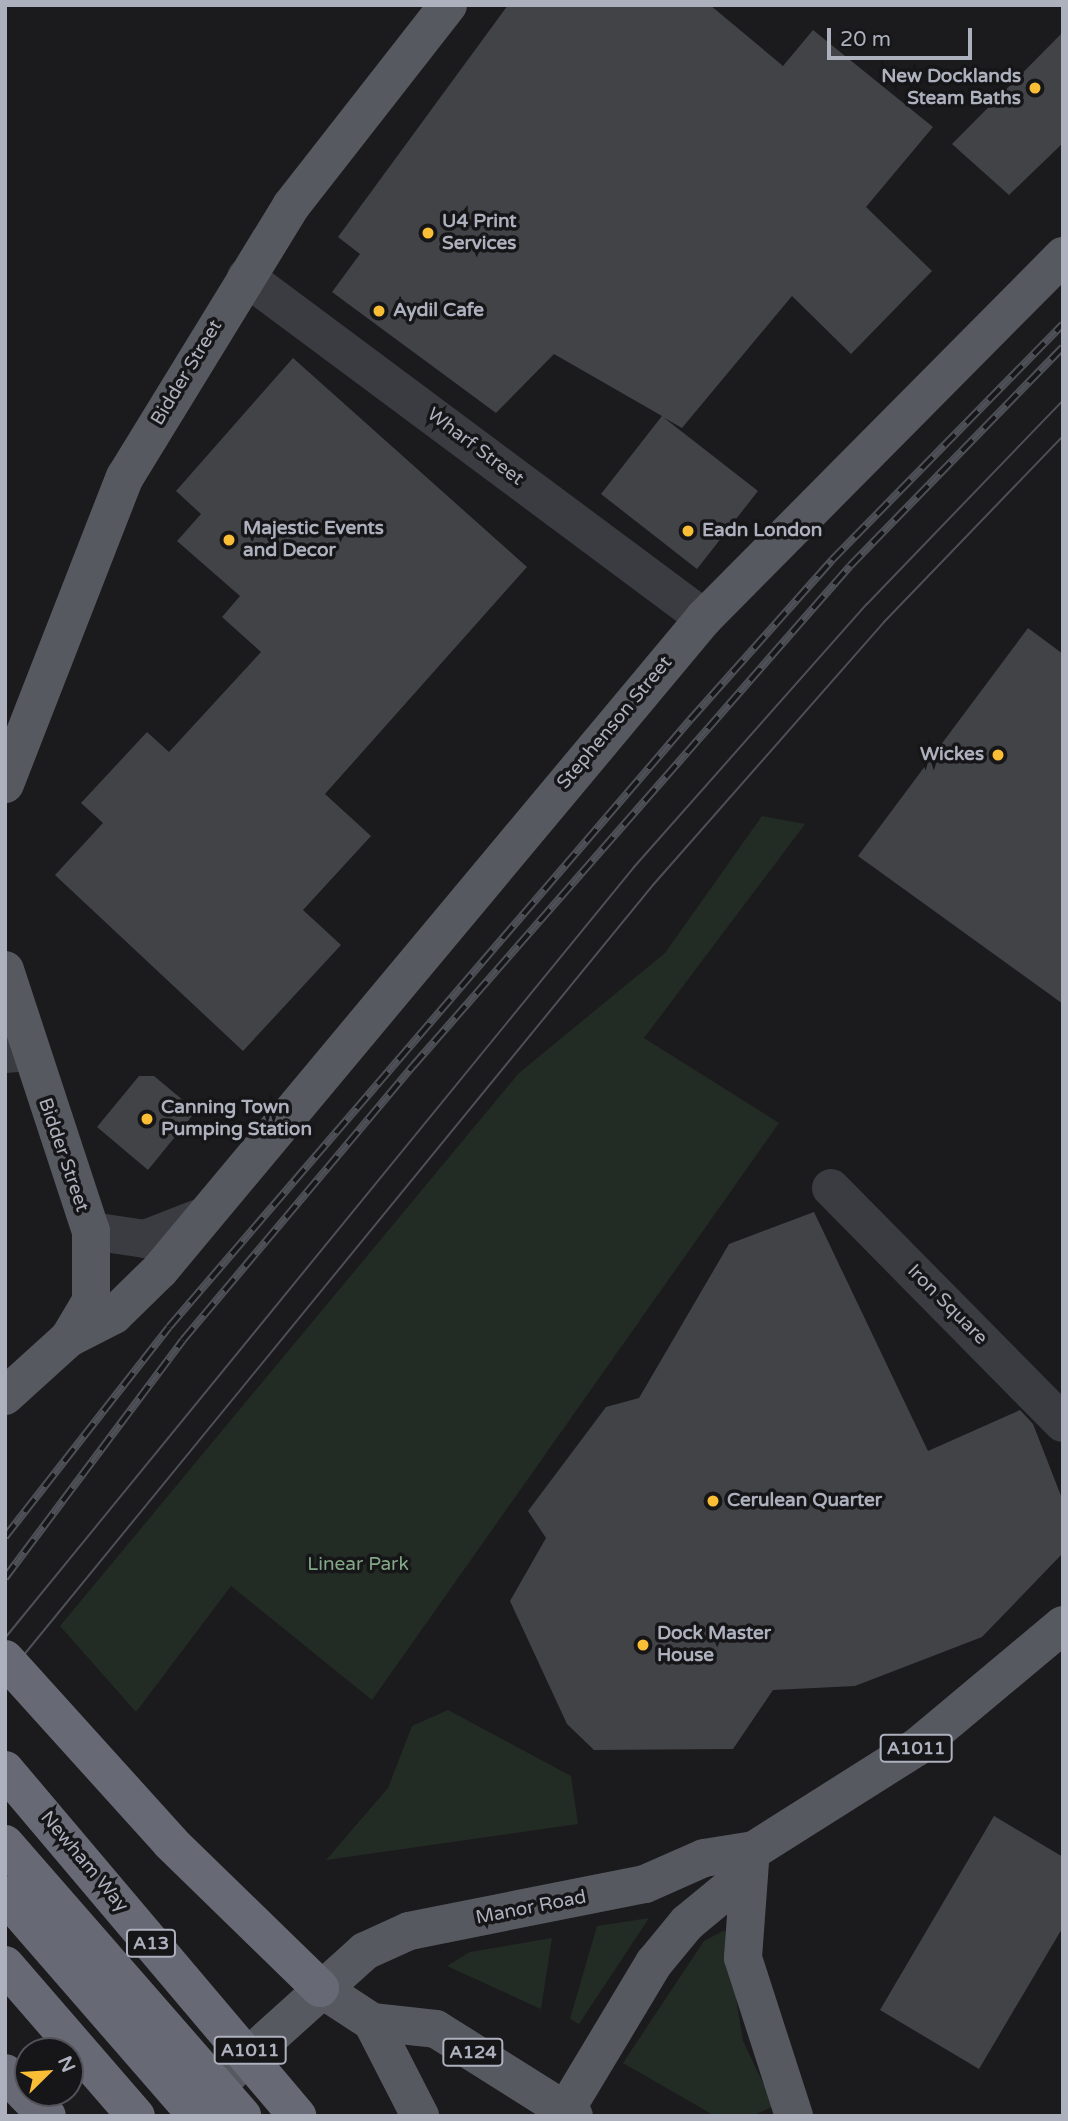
<!DOCTYPE html>
<html>
<head>
<meta charset="utf-8">
<style>
	body { margin:0 }
	#map { position:relative; width:1068px; height:2121px; overflow:hidden; background:#1b1b1d; font-family:"Varela Round",sans-serif }
	div>[style] { position:absolute }
	.green>* { inset:0; background:#222c24 }
	.building>* { inset:0; background:#424347 }
	.minor>* { height:38px; margin:-19px; padding:0 19px; transform-origin:19px; border-radius:19px; background:#3b3c42 }
	.major>* { height:38px; margin:-19px; padding:0 19px; transform-origin:19px; border-radius:19px; background:#575961 }
	.highway>* { height:38px; margin:-19px; padding:0 19px; transform-origin:19px; border-radius:19px; background:#676a74 }
	.tram>* { height:2px; margin:-1px; padding:0 1px; transform-origin:1px; border-radius:1px; background:#4e5057 }
	.rail>* { height:8px; margin-top:-4px; transform-origin:0; background:repeating-linear-gradient(90deg,#161518 0 16px,#4e5057 0 32px); box-sizing:border-box; border-block:2px solid #4e5057 }
	.highway-bridge>* { height:38px; margin:-19px; padding:0 19px; transform-origin:19px; border-radius:19px; background:#676a74 }
	.dots>* { width:19px; height:19px; translate:-50% -50%; box-sizing:border-box; border:4px solid #161518; border-radius:50% }
	span { translate:-50% -50%; white-space:nowrap; text-align:center; line-height:1.15; -webkit-text-stroke:7px #161518; paint-order:stroke }
	.shield-label span { padding:2px 5px; background:#161518; border:2px solid; border-radius:5px; -webkit-text-stroke-width:0 }
	.shield-label { font-size:18px; color:#adb1bd; font-weight:700 }
	.poi-label { font-size:19px; color:#adb1bd; font-weight:700 }
	.right { translate:-100% -50%; text-align:right }
	.left { translate:0 -50%; text-align:left }
	.street-label { font-size:19px; color:#adb1bd }
	.park-label { font-size:19px; color:#83a887 }
	.frame { position:absolute; inset:0; border:7px solid #adb1bd; pointer-events:none }
	.north { position:absolute; left:14px; top:2037px; width:70px; height:70px; box-sizing:border-box; background:#161518; border:2px solid #52535a; border-radius:50%; rotate:66deg; font-size:19px; font-weight:700; line-height:28px; text-align:center; color:#adb1bd }
	.north::after { content:''; display:block; margin:auto; width:24px; height:32px; background:#fabe36; clip-path:polygon(50% 0,100% 100%,50% 72%,0 100%) }
	.scale { position:absolute; left:827px; top:28px; width:145px; height:32px; box-sizing:border-box; border:4px solid #adb1bd; border-top:0; padding-left:9px; font-size:21px; line-height:24px; white-space:nowrap; color:#adb1bd; -webkit-text-stroke:5px #161518; paint-order:stroke }
</style>
</head>
<body>
<div id="map">
	<div class="green">
		<div style="clip-path:polygon(762px 816px,805px 824px,644px 1038px,779px 1123px,372px 1700px,231px 1586px,136px 1712px,60px 1626px,519px 1073px,665px 953px)"></div>
		<div style="clip-path:polygon(448px 1710px,571px 1776px,578px 1824px,326px 1860px,388px 1788px,412px 1726px)"></div>
		<div style="clip-path:polygon(649px 1918px,579px 2024px,570px 2019px,597px 1926px)"></div>
		<div style="clip-path:polygon(725px 1930px,743px 2041px,774px 2106px,752px 2116px,715px 2116px,623px 2063px,704px 1941px)"></div>
		<div style="clip-path:polygon(552px 1938px,541px 2009px,447px 1966px,470px 1952px)"></div>
	</div>
	<div class="building">
		<div style="clip-path:polygon(508px 5px,710px 5px,783px 66px,813px 30px,933px 127px,866px 207px,932px 271px,851px 354px,792px 296px,682px 428px,663px 417px,758px 491px,697px 569px,601px 494px,662px 416px,554px 354px,496px 413px,332px 292px,360px 254px,338px 237px)"></div>
		<div style="clip-path:polygon(1063px 32px,1063px 143px,1009px 195px,952px 144px)"></div>
		<div style="clip-path:polygon(293px 358px,527px 567px,325px 794px,371px 836px,303px 910px,341px 945px,243px 1051px,55px 875px,103px 823px,81px 803px,147px 732px,169px 752px,261px 652px,222px 617px,240px 596px,177px 541px,201px 514px,176px 491px)"></div>
		<div style="clip-path:polygon(1028px 628px,1063px 654px,1063px 1004px,858px 856px)"></div>
		<div style="clip-path:polygon(139px 1076px,154px 1076px,196px 1111px,148px 1170px,97px 1127px)"></div>
		<div style="clip-path:polygon(814px 1212px,928px 1451px,1020px 1410px,1033px 1424px,1063px 1501px,1063px 1553px,982px 1637px,855px 1686px,773px 1690px,733px 1749px,594px 1750px,567px 1724px,510px 1601px,546px 1538px,528px 1511px,606px 1407px,639px 1398px,729px 1244px)"></div>
		<div style="clip-path:polygon(994px 1816px,1063px 1857px,1063px 1927px,979px 2069px,880px 2010px)"></div>
	</div>
	<div class="minor">
		<div style="left:246px;top:277px;width:571px;rotate:36.67deg"></div>
		<div style="left:5px;top:1054px;width:23px;rotate:-5deg"></div>
		<div style="left:831px;top:1188px;width:330px;rotate:45.4deg"></div>
		<div style="left:91px;top:1231px;width:55px;rotate:8.4deg"></div>
		<div style="left:145px;top:1239px;width:58px;rotate:-21.3deg"></div>
	</div>
	<div class="major">
		<div style="left:5px;top:784px;width:330px;rotate:-68.7deg"></div>
		<div style="left:125px;top:477px;width:318px;rotate:-58.5deg"></div>
		<div style="left:291px;top:206px;width:255px;rotate:-52deg"></div>
		<div style="left:5px;top:970px;width:275px;rotate:71.8deg"></div>
		<div style="left:91px;top:1231px;width:70px;rotate:90deg"></div>
		<div style="left:91px;top:1301px;width:43px;rotate:120.7deg"></div>
		<div style="left:5px;top:1396px;width:86px;rotate:-42.2deg"></div>
		<div style="left:69px;top:1338px;width:51px;rotate:-27.1deg"></div>
		<div style="left:114px;top:1315px;width:64px;rotate:-44.4deg"></div>
		<div style="left:160px;top:1270px;width:849px;rotate:-50.16deg"></div>
		<div style="left:704px;top:618px;width:510px;rotate:-45.24deg"></div>
		<div style="left:750px;top:1862px;width:96px;rotate:94.2deg"></div>
		<div style="left:743px;top:1958px;width:166px;rotate:72.1deg"></div>
		<div style="left:320px;top:1988px;width:62px;rotate:33.2deg"></div>
		<div style="left:372px;top:2022px;width:64px;rotate:6.2deg"></div>
		<div style="left:436px;top:2029px;width:163px;rotate:32.2deg"></div>
		<div style="left:372px;top:2022px;width:106px;rotate:62.9deg"></div>
		<div style="left:190px;top:2109px;width:236px;rotate:-42.1deg"></div>
		<div style="left:365px;top:1951px;width:48px;rotate:-24.4deg"></div>
		<div style="left:409px;top:1931px;width:241px;rotate:-11.3deg"></div>
		<div style="left:645px;top:1884px;width:64px;rotate:-23.8deg"></div>
		<div style="left:704px;top:1858px;width:51px;rotate:-9.1deg"></div>
		<div style="left:754px;top:1850px;width:193px;rotate:-32.3deg"></div>
		<div style="left:917px;top:1747px;width:190px;rotate:-39.9deg"></div>
		<div style="left:562px;top:2116px;width:179px;rotate:-59deg"></div>
		<div style="left:654px;top:1963px;width:52px;rotate:-50.5deg"></div>
		<div style="left:687px;top:1923px;width:74px;rotate:-39.5deg"></div>
	</div>
	<div class="highway">
		<div style="left:171px;top:1843px;width:208px;rotate:44.2deg"></div>
		<div style="left:5px;top:1965px;width:200px;rotate:49.1deg"></div>
		<div style="left:5px;top:2073px;width:60px;rotate:45.7deg"></div>
	</div>
	<div class="tram">
		<div style="left:5px;top:1638px;width:995px;rotate:-50.79deg"></div>
		<div style="left:634px;top:867px;width:351px;rotate:-48.5deg"></div>
		<div style="left:867px;top:604px;width:283px;rotate:-46.1deg"></div>
		<div style="left:5px;top:1678px;width:1024px;rotate:-50.75deg"></div>
		<div style="left:653px;top:885px;width:350px;rotate:-48.7deg"></div>
		<div style="left:884px;top:622px;width:258px;rotate:-46.1deg"></div>
	</div>
	<div class="rail">
		<div style="left:5px;top:1537px;width:266px;rotate:-52deg"></div>
		<div style="left:169px;top:1327px;width:800px;rotate:-49.36deg"></div>
		<div style="left:690px;top:720px;width:214px;rotate:-48.4deg"></div>
		<div style="left:832px;top:560px;width:330px;rotate:-45.6deg"></div>
		<div style="left:5px;top:1578px;width:297px;rotate:-53.2deg"></div>
		<div style="left:183px;top:1340px;width:358px;rotate:-50deg"></div>
		<div style="left:413px;top:1066px;width:664px;rotate:-48.85deg"></div>
		<div style="left:850px;top:566px;width:305px;rotate:-45.8deg"></div>
	</div>
	<div class="highway-bridge">
		<div style="left:5px;top:1659px;width:248px;rotate:47.9deg"></div>
		<div style="left:5px;top:1770px;width:453px;rotate:49.8deg"></div>
		<div style="left:5px;top:1844px;width:361px;rotate:48.9deg"></div>
		<div style="left:5px;top:1895px;width:293px;rotate:49deg"></div>
	</div>
	<div class="dots">
		<div style="left:1035px;top:88px;background:#fabe36"></div>
		<div style="left:428px;top:233px;background:#fabe36"></div>
		<div style="left:379px;top:311px;background:#fabe36"></div>
		<div style="left:688px;top:531px;background:#fabe36"></div>
		<div style="left:229px;top:540px;background:#fabe36"></div>
		<div style="left:998px;top:755px;background:#fabe36"></div>
		<div style="left:147px;top:1119px;background:#fabe36"></div>
		<div style="left:713px;top:1501px;background:#fabe36"></div>
		<div style="left:643px;top:1645px;background:#fabe36"></div>
	</div>
	<div class="shield-label">
		<span style="left:916px;top:1748px">A1011</span>
		<span style="left:151px;top:1943px">A13</span>
		<span style="left:250px;top:2050px">A1011</span>
		<span style="left:473px;top:2052px">A124</span>
	</div>
	<div class="poi-label">
		<span class="right" style="left:1021px;top:88px">New Docklands<br>Steam Baths</span>
		<span class="left" style="left:442px;top:233px">U4 Print<br>Services</span>
		<span class="left" style="left:393px;top:311px">Aydil Cafe</span>
		<span class="left" style="left:243px;top:540px">Majestic Events<br>and Decor</span>
		<span class="left" style="left:702px;top:531px">Eadn London</span>
		<span class="right" style="left:984px;top:755px">Wickes</span>
		<span class="left" style="left:161px;top:1119px">Canning Town<br>Pumping Station</span>
		<span class="left" style="left:727px;top:1501px">Cerulean Quarter</span>
		<span class="left" style="left:657px;top:1645px">Dock Master<br>House</span>
	</div>
	<div class="street-label">
		<span style="left:187px;top:373px;rotate:-59deg">Bidder Street</span>
		<span style="left:475px;top:447px;rotate:37deg">Wharf Street</span>
		<span style="left:615px;top:723px;rotate:-50deg">Stephenson Street</span>
		<span style="left:63px;top:1155px;rotate:71deg">Bidder Street</span>
		<span style="left:947px;top:1305px;rotate:45deg">Iron Square</span>
		<span style="left:84px;top:1862px;rotate:50deg">Newham Way</span>
		<span style="left:531px;top:1908px;rotate:-11deg">Manor Road</span>
	</div>
	<div class="park-label">
		<span style="left:358px;top:1565px">Linear Park</span>
	</div>
	<div class="frame"></div>
	<div class="north">N</div>
	<div class="scale">20 m</div>
</div>
</body>
</html>
